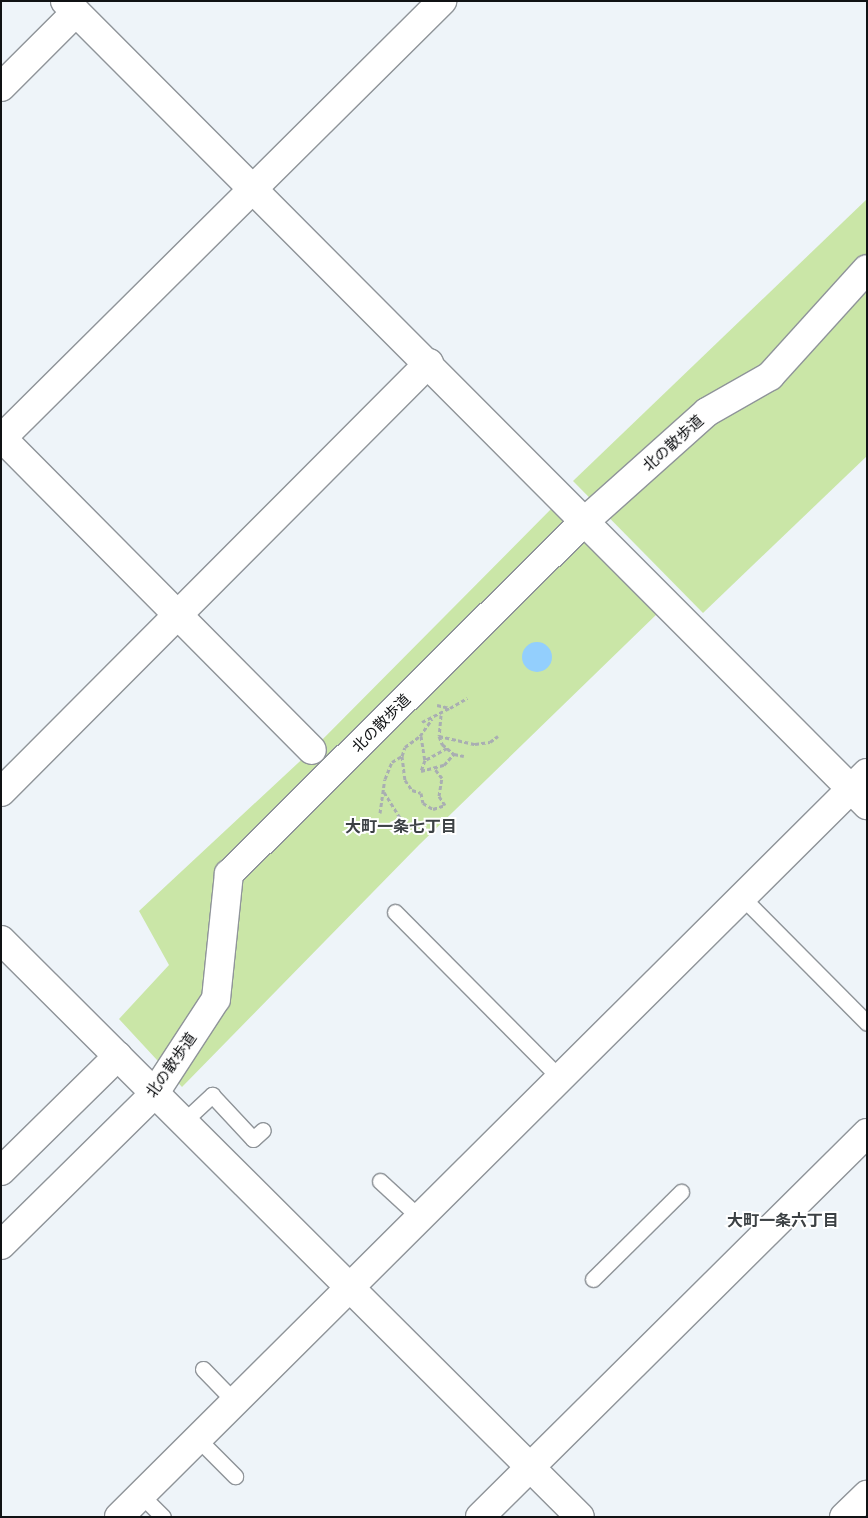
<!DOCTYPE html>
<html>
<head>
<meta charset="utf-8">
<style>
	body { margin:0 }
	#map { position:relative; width:868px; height:1518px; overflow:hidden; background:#eef4f9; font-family:"Space Grotesk","Noto Sans JP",sans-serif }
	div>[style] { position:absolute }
	.green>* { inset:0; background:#cae6a7 }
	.water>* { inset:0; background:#93cffd }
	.round { border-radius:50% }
	.path>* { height:3px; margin-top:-1.5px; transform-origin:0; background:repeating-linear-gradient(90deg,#a9aeb2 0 4px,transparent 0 6.5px) }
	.roads { filter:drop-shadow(1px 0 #8f9499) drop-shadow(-1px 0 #8f9499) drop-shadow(0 1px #8f9499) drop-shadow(0 -1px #8f9499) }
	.lane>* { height:15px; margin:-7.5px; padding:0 7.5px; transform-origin:7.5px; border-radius:7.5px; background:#fff }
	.street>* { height:28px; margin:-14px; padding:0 14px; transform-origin:14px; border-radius:14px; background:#fff }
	span { translate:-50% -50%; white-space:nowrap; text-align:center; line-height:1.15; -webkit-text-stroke:4px #fff; paint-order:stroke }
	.street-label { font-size:15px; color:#101214 }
	.neighbourhood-label { font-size:16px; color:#3c4144; font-weight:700 }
	.frame { position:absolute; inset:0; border:2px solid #101214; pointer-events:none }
</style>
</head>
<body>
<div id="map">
	<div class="green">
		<div style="clip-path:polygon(867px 199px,867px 456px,703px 613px,573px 481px)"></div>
		<div style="clip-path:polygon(558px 502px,659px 612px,419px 845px,182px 1087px,119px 1019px,169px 965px,139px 911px,312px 750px)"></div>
	</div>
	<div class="water">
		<div class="round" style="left:522px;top:642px;width:30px;height:30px"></div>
	</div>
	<div class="path">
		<div style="left:437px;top:705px;width:13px;rotate:13deg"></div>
		<div style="left:450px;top:708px;width:20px;rotate:-30deg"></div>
		<div style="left:441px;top:715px;width:21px;rotate:95deg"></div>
		<div style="left:439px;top:736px;width:9px;rotate:69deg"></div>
		<div style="left:442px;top:744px;width:16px;rotate:40deg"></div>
		<div style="left:454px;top:754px;width:10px;rotate:11deg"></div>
		<div style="left:422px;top:722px;width:31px;rotate:-27deg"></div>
		<div style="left:421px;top:736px;width:24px;rotate:81deg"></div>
		<div style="left:439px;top:736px;width:37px;rotate:13deg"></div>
		<div style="left:475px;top:744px;width:15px;rotate:-8deg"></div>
		<div style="left:490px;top:742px;width:10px;rotate:-37deg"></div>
		<div style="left:447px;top:748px;width:25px;rotate:151deg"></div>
		<div style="left:425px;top:760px;width:12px;rotate:110deg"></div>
		<div style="left:421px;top:771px;width:24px;rotate:-15deg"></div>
		<div style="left:444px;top:765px;width:15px;rotate:-48deg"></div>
		<div style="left:402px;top:756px;width:24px;rotate:83deg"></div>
		<div style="left:405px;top:780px;width:12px;rotate:55deg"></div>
		<div style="left:412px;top:790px;width:9px;rotate:18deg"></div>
		<div style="left:421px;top:793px;width:10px;rotate:79deg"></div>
		<div style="left:423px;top:803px;width:12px;rotate:31deg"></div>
		<div style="left:433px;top:809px;width:13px;rotate:-18deg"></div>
		<div style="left:445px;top:805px;width:11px;rotate:-124deg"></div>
		<div style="left:439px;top:796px;width:18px;rotate:-81deg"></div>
		<div style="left:442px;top:778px;width:11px;rotate:-128deg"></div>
		<div style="left:384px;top:792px;width:31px;rotate:58deg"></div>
		<div style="left:400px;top:818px;width:16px;rotate:79deg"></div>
		<div style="left:380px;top:813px;width:34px;rotate:-82deg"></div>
		<div style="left:385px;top:779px;width:18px;rotate:-68deg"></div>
		<div style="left:392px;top:762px;width:12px;rotate:-31deg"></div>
		<div style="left:402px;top:756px;width:9px;rotate:-72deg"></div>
		<div style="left:405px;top:747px;width:19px;rotate:-36deg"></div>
		<div style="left:420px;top:736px;width:21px;rotate:-55deg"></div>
	</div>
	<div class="roads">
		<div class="lane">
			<div style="left:742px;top:897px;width:177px;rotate:45.2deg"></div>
			<div style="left:395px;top:912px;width:233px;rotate:45.2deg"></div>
			<div style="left:183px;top:1122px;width:40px;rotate:-43deg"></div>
			<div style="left:212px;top:1095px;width:60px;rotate:47deg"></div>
			<div style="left:253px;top:1139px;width:13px;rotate:-42deg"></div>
			<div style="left:380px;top:1181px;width:53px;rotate:42.7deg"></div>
			<div style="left:593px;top:1279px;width:124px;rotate:-44.7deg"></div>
			<div style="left:203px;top:1369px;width:45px;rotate:45.9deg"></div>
			<div style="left:197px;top:1438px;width:54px;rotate:45deg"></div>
			<div style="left:141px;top:1495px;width:31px;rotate:45deg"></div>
		</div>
		<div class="street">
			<div style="left:65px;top:1px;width:1136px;rotate:45.07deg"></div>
			<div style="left:1px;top:87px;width:106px;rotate:-45deg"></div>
			<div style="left:1px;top:437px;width:441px;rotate:45.2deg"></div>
			<div style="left:1px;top:439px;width:622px;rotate:-44.8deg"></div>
			<div style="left:1px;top:792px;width:606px;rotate:-45.07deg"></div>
			<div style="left:1px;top:940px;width:817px;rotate:44.9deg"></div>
			<div style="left:1px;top:1171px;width:164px;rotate:-44.5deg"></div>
			<div style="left:1px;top:1245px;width:215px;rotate:-44.6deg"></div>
			<div style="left:154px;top:1094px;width:113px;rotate:-56.9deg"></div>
			<div style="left:216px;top:999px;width:126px;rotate:-84.1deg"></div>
			<div style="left:229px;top:874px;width:500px;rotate:-44.8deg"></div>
			<div style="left:584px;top:522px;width:165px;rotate:-41.8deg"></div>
			<div style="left:707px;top:412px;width:73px;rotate:-29.7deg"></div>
			<div style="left:770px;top:376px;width:144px;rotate:-47.8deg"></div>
			<div style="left:119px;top:1517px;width:1055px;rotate:-44.85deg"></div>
			<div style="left:480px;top:1517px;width:545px;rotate:-44.78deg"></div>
			<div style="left:844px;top:1517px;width:32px;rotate:-44deg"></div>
		</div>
	</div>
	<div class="street-label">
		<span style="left:673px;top:443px;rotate:-42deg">北の散歩道</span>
		<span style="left:381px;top:723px;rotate:-45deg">北の散歩道</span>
		<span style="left:171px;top:1065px;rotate:-55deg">北の散歩道</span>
	</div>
	<div class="neighbourhood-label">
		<span style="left:401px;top:827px">大町一条七丁目</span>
		<span style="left:783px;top:1221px">大町一条六丁目</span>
	</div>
	<div class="frame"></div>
</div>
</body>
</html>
